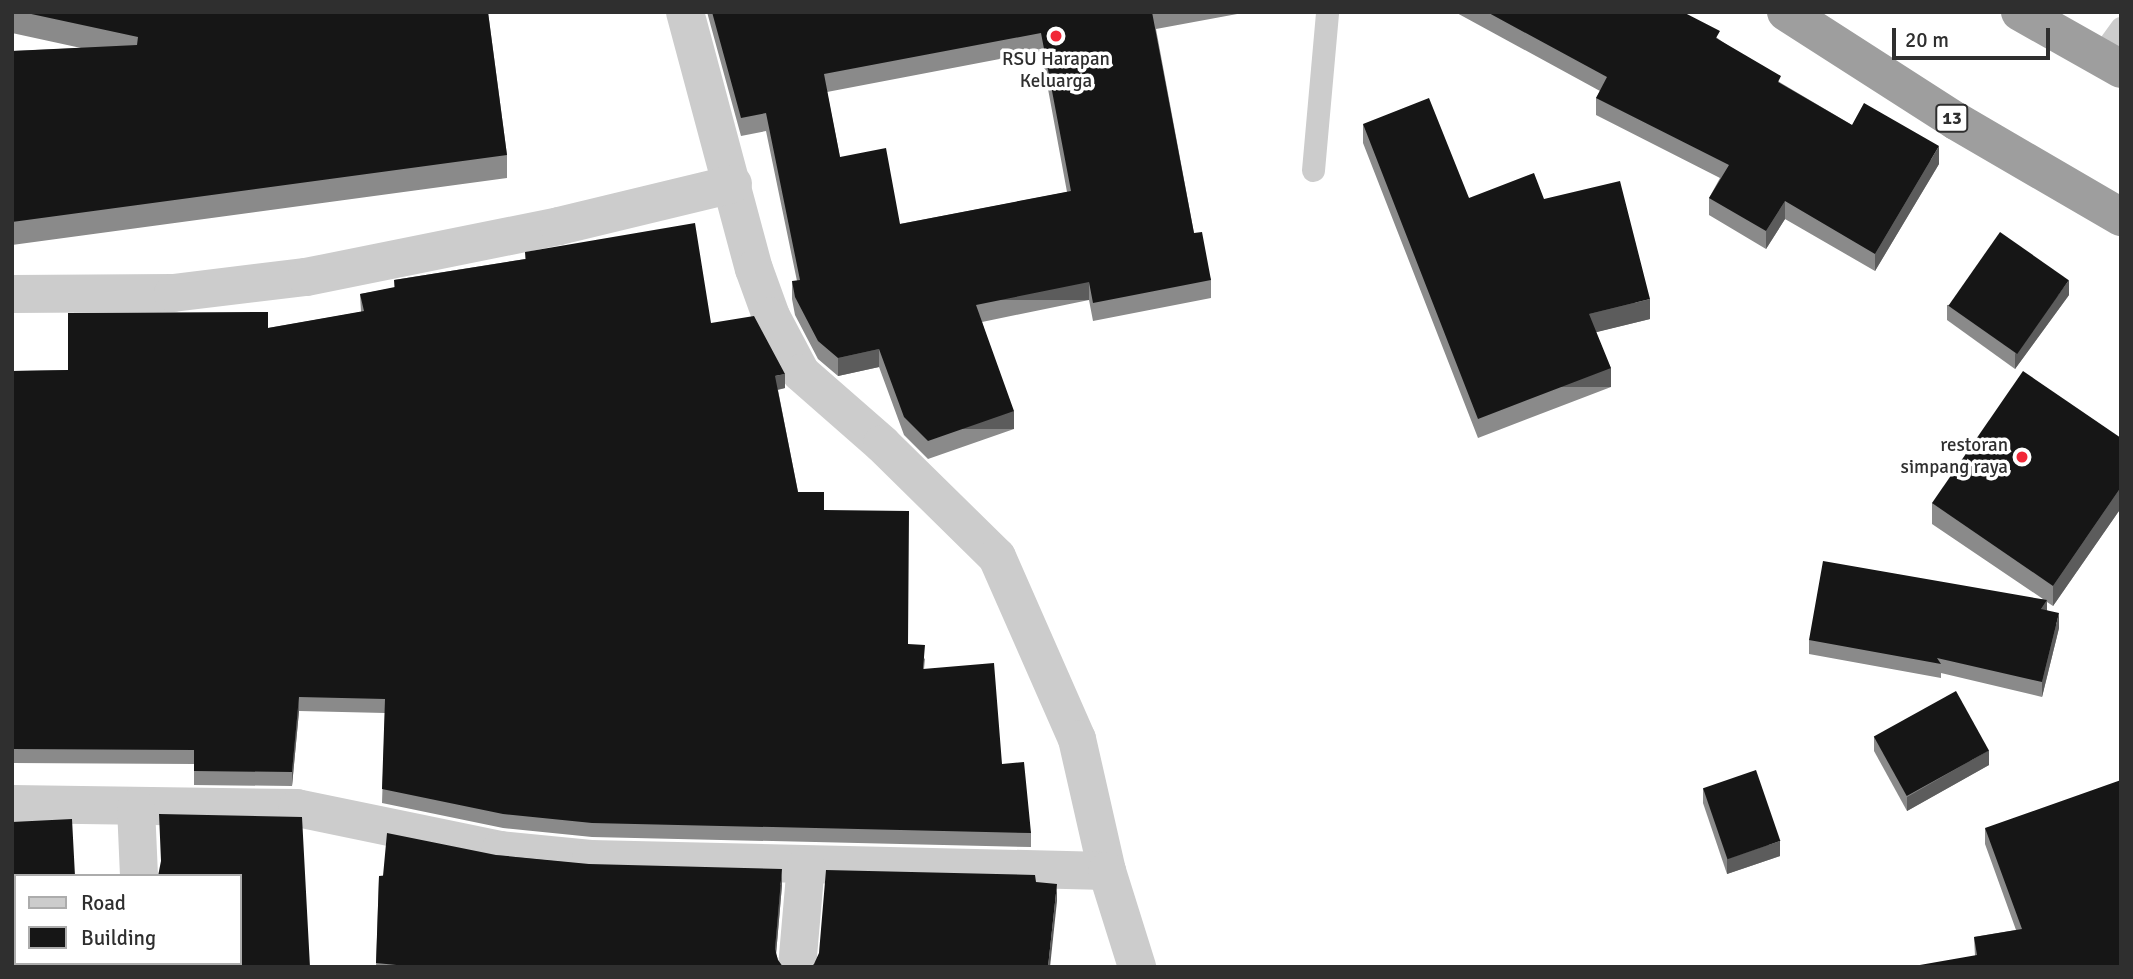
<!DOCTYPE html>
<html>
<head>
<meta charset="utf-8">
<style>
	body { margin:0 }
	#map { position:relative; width:2133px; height:979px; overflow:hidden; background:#fff; font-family:Signika,sans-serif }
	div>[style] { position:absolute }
	.service>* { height:23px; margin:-11.5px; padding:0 11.5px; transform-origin:11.5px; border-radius:11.5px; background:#ccc }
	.minor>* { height:38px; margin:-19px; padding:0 19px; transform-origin:19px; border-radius:19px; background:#ccc }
	.trunk>* { height:38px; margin:-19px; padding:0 19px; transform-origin:19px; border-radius:19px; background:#9e9e9e }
	.wall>* { inset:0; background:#8a8a8a }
	.shaded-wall>* { inset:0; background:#5c5c5c; transform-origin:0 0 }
	.building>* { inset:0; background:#161616; transform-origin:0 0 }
	.dots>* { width:19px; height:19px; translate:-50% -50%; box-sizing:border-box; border:4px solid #fff; border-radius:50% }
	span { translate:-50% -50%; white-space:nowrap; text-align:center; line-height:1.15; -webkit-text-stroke:7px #fff; paint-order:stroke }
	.shield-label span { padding:2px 5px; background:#fff; border:2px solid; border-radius:5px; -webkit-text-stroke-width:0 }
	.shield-label { font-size:18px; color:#2f2f2f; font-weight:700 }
	.poi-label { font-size:19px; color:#2f2f2f }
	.right { translate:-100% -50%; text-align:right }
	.frame { position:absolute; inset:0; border:14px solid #2f2f2f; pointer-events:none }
	.legend { position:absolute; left:14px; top:874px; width:228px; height:91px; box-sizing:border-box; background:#fff; border:2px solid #acacac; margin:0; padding:9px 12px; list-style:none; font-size:21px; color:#2f2f2f }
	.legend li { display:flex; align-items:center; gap:14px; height:35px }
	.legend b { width:35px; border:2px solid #acacac }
	.scale { position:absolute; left:1892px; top:28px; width:158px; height:32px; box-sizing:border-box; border:4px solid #2f2f2f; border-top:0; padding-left:9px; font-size:21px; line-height:24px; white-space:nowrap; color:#2f2f2f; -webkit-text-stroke:5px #fff; paint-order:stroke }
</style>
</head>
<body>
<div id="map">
	<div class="service">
		<div style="left:2100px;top:57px;width:36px;rotate:-54deg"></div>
		<div style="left:1313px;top:170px;width:159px;rotate:-84.9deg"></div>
	</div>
	<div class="minor">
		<div style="left:685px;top:12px;width:266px;rotate:75deg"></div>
		<div style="left:754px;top:269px;width:50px;rotate:70.1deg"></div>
		<div style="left:771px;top:316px;width:64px;rotate:62.2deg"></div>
		<div style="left:801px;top:373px;width:108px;rotate:41.2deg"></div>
		<div style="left:882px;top:444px;width:161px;rotate:44.5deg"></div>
		<div style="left:997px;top:557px;width:199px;rotate:66.3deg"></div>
		<div style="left:1077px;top:739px;width:135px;rotate:77.2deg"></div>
		<div style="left:12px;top:294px;width:161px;rotate:-0.4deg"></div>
		<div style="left:173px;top:293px;width:134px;rotate:-6.9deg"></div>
		<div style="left:306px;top:277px;width:258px;rotate:-11.4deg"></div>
		<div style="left:559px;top:226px;width:179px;rotate:-13.6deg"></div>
		<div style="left:12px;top:804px;width:285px;rotate:0.8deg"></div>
		<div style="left:297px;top:808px;width:207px;rotate:11.7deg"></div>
		<div style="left:500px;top:850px;width:91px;rotate:5.6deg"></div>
		<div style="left:591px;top:859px;width:516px;rotate:1.33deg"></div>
		<div style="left:1107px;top:871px;width:101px;rotate:72.6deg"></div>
		<div style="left:136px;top:807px;width:69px;rotate:87.5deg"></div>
		<div style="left:142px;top:963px;width:4px;rotate:76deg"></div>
		<div style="left:797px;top:967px;width:102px;rotate:-85deg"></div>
	</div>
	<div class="trunk">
		<div style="left:1786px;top:12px;width:202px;rotate:32.7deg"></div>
		<div style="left:1956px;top:121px;width:191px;rotate:30.2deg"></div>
		<div style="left:2020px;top:12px;width:116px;rotate:29.4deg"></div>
	</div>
	<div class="wall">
		<div style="clip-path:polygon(12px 12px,488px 12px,507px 155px,507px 178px,12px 245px,12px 51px,81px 48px,12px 33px)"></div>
		<div style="clip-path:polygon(evenodd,707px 12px,1248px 12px,1156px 29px,1194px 233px,1211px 280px,1211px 298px,1093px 321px,1089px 300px,982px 322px,1014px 429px,928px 459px,904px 435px,879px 367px,838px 376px,818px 359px,795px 315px,792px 299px,792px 281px,797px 281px,766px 131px,741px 136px,707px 12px,1041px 51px,1067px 192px,900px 224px,840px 157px,827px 92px,1041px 51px)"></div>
		<div style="clip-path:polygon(1455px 12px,1683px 12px,1720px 40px,1781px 83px,1852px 125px,1939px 164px,1875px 271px,1785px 219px,1766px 249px,1709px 215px,1709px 198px,1720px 178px,1596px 115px,1596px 98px,1600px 91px)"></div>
		<div style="clip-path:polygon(1363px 124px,1469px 198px,1544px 199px,1650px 319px,1596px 332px,1611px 387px,1478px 438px,1363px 143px)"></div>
		<div style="clip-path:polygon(525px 252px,711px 323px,785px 388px,778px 390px,798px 492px,824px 510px,908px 644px,925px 659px,924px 669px,1002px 764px,1031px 833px,1031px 847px,592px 837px,503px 828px,382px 803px,385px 713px,299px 711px,292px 786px,194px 785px,194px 764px,12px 763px,12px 371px,68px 370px,268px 328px,361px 312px,360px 294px,394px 288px,394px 280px,525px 259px)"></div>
		<div style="clip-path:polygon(2069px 295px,2015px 369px,1947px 320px,1947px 305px)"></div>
		<div style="clip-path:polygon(2121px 438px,2121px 508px,2053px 606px,2047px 602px,2047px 610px,2059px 628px,2042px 697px,1941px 673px,1941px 678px,1809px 654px,1809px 640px,2043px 599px,1932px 524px,1932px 503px)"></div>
		<div style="clip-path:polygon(1874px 737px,1989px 765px,1907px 811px,1874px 751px)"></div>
		<div style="clip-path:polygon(1703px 788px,1780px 856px,1727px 874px,1703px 803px)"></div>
		<div style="clip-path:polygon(1985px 828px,2121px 967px,1975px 956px,1974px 937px,2016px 930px,1985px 844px)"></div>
		<div style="clip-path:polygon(496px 855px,782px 885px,776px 954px,778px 960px,783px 967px,376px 967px,379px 876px)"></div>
	</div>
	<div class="shaded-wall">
		<div style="clip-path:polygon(1939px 146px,1939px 164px,1875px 271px,1875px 254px)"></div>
		<div style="clip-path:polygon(1785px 201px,1785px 219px,1766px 249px,1766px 231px)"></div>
		<div style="clip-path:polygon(2069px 280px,2069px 295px,2015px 369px,2015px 354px)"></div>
		<div style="left:1089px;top:282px;width:18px;height:115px;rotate:90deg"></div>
		<div style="clip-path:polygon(1650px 299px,1650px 319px,1589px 334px,1589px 314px)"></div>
		<div style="clip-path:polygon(879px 349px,879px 367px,838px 376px,838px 358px)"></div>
		<div style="left:1611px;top:368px;width:19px;height:142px;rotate:90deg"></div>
		<div style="clip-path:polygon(785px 374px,785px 388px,775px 390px,775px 376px)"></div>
		<div style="left:1014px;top:411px;width:18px;height:91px;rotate:90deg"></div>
		<div style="clip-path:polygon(2121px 487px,2121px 508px,2053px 606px,2053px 586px)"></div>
		<div style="clip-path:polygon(2047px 600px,2047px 615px,2041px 609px)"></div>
		<div style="clip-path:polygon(2059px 613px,2059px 628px,2042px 697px,2042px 682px)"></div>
		<div style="clip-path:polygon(299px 697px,299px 711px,292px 786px,292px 772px)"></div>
		<div style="clip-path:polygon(1989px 750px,1989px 765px,1907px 811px,1907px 797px)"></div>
		<div style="clip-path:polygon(1780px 841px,1780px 856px,1727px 874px,1727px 859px)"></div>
		<div style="clip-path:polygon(782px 869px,782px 885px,775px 966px,775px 949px)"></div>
		<div style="clip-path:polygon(1057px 884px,1057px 901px,1050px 967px,1048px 967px)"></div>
	</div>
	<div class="building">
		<div style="clip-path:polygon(22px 12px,488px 12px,507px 155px,12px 222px,12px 51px,137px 45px,138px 37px)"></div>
		<div style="clip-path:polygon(evenodd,712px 12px,1152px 12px,1194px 233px,1202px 232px,1211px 280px,1093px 303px,1089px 282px,976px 305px,1014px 411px,928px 441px,904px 417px,879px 349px,838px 358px,818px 341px,795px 297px,792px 281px,800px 280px,766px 113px,741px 118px,712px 12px,1041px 33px,1071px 191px,900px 224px,886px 148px,840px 157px,824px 74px,1041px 33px)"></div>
		<div style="clip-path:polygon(1487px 12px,1683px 12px,1720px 31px,1716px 38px,1781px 76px,1778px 82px,1852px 125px,1864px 103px,1939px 146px,1875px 254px,1785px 201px,1766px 231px,1709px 198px,1729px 165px,1596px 98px,1607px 77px)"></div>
		<div style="clip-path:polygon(1429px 98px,1469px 198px,1534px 173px,1544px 199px,1620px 181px,1650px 299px,1589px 314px,1611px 368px,1478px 419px,1363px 124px)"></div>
		<div style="clip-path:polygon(695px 223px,711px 323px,754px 316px,785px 374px,775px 376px,798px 492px,824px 492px,824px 510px,909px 511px,908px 644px,925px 645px,923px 669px,994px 663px,1002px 764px,1024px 762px,1031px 833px,592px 823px,503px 814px,382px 789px,385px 699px,299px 697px,292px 772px,194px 771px,194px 750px,12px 749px,12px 371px,68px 370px,68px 313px,268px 312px,268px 328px,364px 311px,360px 294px,395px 287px,394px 280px,526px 259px,525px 252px)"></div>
		<div style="left:2000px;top:232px;width:84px;height:90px;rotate:35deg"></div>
		<div style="clip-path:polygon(2023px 371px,2121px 438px,2121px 487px,2053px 586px,1932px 503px)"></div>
		<div style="clip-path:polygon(1823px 561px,2047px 600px,2041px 609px,2059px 613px,2042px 682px,1937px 658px,1941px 664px,1809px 640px)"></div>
		<div style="left:1956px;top:691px;width:68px;height:94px;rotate:61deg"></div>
		<div style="left:1756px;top:770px;width:75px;height:56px;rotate:71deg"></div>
		<div style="clip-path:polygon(2121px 780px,2121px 967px,1914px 967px,1914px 966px,1977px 955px,1974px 937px,2022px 929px,1985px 828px)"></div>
		<div style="clip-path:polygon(159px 814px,302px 817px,310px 967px,159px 967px,161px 963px,240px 963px,240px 876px,158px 876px,161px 861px)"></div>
		<div style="clip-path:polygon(72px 819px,75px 876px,16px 876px,16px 963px,125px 963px,127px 967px,12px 967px,12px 822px)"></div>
		<div style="clip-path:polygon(387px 833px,496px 855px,589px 864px,782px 869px,775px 949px,778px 960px,783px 967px,417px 967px,376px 963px,379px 876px,383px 876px)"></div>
		<div style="clip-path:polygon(826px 870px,1035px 875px,1036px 882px,1057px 884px,1048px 967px,811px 967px,814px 964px,819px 953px)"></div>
	</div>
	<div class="dots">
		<div style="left:1056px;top:36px;background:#f12737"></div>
		<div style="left:2022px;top:457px;background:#f12737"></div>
	</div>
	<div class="shield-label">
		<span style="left:1952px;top:118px">13</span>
	</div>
	<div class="poi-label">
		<span style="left:1056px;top:71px">RSU Harapan<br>Keluarga</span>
		<span class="right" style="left:2008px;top:457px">restoran<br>simpang raya</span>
	</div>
	<div class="frame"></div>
	<ul class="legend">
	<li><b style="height:9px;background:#ccc"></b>Road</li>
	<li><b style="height:19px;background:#161616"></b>Building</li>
	</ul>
	<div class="scale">20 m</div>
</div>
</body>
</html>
